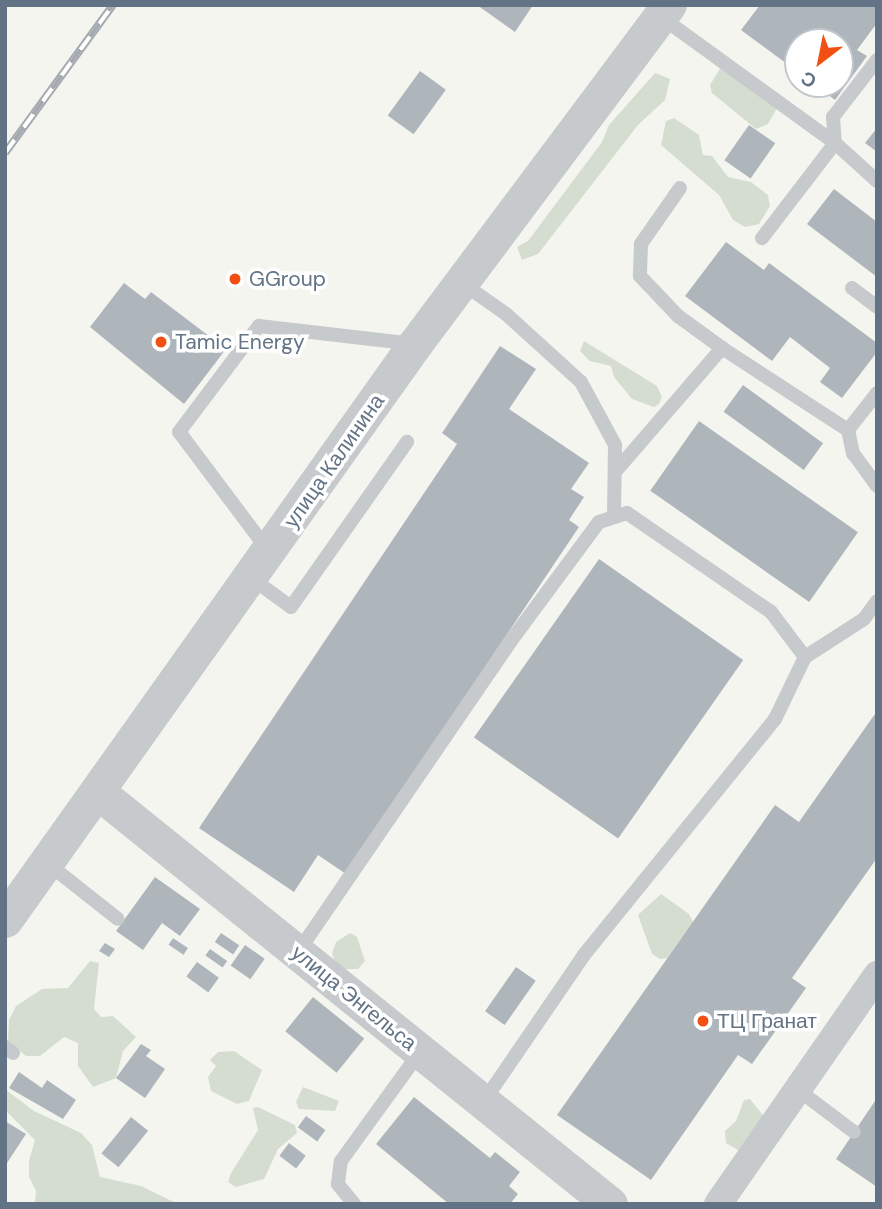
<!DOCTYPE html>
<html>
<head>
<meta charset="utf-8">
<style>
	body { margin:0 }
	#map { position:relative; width:882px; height:1209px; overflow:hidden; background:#f5f5f0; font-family:"DM Sans",sans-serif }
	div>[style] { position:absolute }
	.green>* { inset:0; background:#d5ddd1 }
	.building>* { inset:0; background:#aeb6bb; transform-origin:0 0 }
	.service>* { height:14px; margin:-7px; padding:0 7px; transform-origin:7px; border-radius:7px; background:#c7cacd }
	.minor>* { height:28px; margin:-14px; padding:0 14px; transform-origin:14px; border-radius:14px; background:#c7cacd }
	.tertiary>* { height:35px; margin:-17.5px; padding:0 17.5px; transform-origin:17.5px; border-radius:17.5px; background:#c7cacd }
	.rail>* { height:8px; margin-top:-4px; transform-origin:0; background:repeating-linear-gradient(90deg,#fff 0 16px,#a4aab0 0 32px); box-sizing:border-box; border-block:2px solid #a4aab0 }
	.dots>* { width:19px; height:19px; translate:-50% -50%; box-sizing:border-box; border:4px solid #fff; border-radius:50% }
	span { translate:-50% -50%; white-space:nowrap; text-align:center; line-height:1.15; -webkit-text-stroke:7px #fff; paint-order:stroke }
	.poi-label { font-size:21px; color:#617384 }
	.left { translate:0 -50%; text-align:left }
	.street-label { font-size:21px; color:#617384 }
	.frame { position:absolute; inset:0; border:7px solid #617384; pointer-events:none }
	.north { position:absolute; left:784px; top:28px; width:70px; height:70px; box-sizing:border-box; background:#fff; border:2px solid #c0c7ce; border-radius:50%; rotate:212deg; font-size:19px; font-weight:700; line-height:28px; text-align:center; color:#617384 }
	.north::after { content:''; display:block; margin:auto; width:24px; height:32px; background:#f25013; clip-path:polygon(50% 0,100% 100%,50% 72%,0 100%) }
</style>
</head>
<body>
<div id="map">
	<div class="green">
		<div style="clip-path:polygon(721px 67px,778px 106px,768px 124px,756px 129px,712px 93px,710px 85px)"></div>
		<div style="clip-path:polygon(655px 73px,670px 79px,665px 100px,638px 125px,538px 254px,522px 260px,517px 247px,528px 241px,602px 142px,609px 125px)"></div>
		<div style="clip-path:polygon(674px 118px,699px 135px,703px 155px,712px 156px,728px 177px,751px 182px,768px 195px,770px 206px,759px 224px,745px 227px,733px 220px,719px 195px,661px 145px,666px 121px)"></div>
		<div style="clip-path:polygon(584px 341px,657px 386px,662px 397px,659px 404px,654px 407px,632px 399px,614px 377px,611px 366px,590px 361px,580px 351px)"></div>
		<div style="clip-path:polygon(661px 894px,689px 914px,693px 922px,667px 958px,660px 959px,652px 954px,638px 915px)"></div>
		<div style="clip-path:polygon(350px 933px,357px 937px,365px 961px,358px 969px,344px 969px,335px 963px,332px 953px,336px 942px)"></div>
		<div style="clip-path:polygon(90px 961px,99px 963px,94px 1009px,101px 1017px,113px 1016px,136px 1037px,123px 1051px,116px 1078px,93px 1087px,78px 1066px,78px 1043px,64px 1037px,40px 1056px,26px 1056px,8px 1041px,9px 1020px,16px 1006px,42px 989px,68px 988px)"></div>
		<div style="clip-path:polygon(234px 1051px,262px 1070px,249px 1101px,237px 1104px,211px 1091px,208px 1077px,216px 1066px,210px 1060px,218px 1052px)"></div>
		<div style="clip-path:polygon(303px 1087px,339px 1101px,335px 1111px,299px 1109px,296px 1102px)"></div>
		<div style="clip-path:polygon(5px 1089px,34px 1111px,81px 1133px,92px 1145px,100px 1177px,141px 1186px,178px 1204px,35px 1204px,36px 1191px,29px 1177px,29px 1161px,35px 1140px,5px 1110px)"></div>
		<div style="clip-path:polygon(750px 1099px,766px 1119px,746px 1150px,738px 1150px,726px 1143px,725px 1131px,736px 1121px,744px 1100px)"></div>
		<div style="clip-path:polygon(258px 1107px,295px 1125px,297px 1133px,278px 1149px,264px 1179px,236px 1187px,228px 1182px,231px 1173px,258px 1130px,253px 1108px)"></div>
	</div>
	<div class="building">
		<div style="clip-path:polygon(477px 5px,533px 5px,515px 32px)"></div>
		<div style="clip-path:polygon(760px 5px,877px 5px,877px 23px,857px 50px,867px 56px,835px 100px,814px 84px,840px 84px,840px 42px,798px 42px,798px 72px,741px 30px)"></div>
		<div style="left:420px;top:71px;width:32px;height:55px;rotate:36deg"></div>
		<div style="left:749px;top:125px;width:32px;height:43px;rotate:35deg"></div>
		<div style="clip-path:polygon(877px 128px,877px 152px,865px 143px)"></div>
		<div style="clip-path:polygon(834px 189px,877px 222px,877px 277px,807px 224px)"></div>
		<div style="clip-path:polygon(726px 242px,764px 270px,769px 263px,877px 343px,877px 352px,842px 398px,820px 382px,830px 368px,790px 337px,772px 361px,685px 296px)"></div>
		<div style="clip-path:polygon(124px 283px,145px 299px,151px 292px,226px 349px,184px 404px,90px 327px)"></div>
		<div style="clip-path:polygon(500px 346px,536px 369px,509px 409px,589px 463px,571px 489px,584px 497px,569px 520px,579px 527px,346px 874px,318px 855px,294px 892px,199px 828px,457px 444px,442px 433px)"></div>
		<div style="left:743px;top:385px;width:99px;height:33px;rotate:36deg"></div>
		<div style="left:699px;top:421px;width:194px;height:85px;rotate:35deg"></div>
		<div style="left:599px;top:559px;width:176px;height:218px;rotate:35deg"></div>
		<div style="clip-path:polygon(877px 711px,877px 858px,792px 978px,806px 988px,752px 1064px,738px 1055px,651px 1180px,557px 1115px,775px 805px,799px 822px)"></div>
		<div style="clip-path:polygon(155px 877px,200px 909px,180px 936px,162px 923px,143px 950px,116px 931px)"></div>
		<div style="left:221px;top:933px;width:22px;height:11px;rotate:34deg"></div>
		<div style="left:173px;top:938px;width:18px;height:8px;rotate:34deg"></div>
		<div style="clip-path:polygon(105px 943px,115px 949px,109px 957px,99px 951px)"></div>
		<div style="left:245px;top:945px;width:24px;height:25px;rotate:35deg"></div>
		<div style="left:210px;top:949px;width:21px;height:8px;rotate:35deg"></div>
		<div style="left:197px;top:962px;width:27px;height:18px;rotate:36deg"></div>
		<div style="left:516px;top:967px;width:24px;height:54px;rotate:35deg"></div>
		<div style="left:313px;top:997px;width:66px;height:44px;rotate:39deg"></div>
		<div style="clip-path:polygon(141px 1044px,151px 1050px,146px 1056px,165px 1069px,145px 1098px,116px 1078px)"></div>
		<div style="clip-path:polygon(19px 1072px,42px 1088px,47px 1080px,76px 1100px,63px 1119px,9px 1088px)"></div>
		<div style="clip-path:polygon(414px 1097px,490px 1158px,495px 1152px,520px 1172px,509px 1186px,518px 1194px,510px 1204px,449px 1204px,376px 1144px)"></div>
		<div style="clip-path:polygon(877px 1098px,877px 1187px,836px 1159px)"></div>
		<div style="left:306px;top:1116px;width:24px;height:14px;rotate:36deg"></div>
		<div style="left:131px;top:1117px;width:22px;height:47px;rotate:39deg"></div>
		<div style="clip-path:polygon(5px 1121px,26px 1134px,5px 1166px)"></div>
		<div style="left:289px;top:1143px;width:21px;height:16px;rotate:37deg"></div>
	</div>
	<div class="service">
		<div style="left:661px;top:17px;width:215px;rotate:35.9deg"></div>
		<div style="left:835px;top:143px;width:120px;rotate:127.5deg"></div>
		<div style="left:877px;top:60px;width:72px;rotate:127.7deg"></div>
		<div style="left:833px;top:117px;width:26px;rotate:86deg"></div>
		<div style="left:835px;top:143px;width:57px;rotate:42.1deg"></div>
		<div style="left:680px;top:188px;width:68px;rotate:124.9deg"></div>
		<div style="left:641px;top:244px;width:32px;rotate:92deg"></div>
		<div style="left:640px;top:276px;width:55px;rotate:46.5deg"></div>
		<div style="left:678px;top:316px;width:54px;rotate:36deg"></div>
		<div style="left:462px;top:283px;width:54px;rotate:35.2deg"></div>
		<div style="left:506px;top:314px;width:101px;rotate:42.2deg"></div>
		<div style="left:581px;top:382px;width:72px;rotate:61.6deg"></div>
		<div style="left:615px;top:445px;width:72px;rotate:90.8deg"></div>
		<div style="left:852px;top:288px;width:31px;rotate:37deg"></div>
		<div style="left:877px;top:393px;width:47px;rotate:128.1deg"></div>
		<div style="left:848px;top:430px;width:24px;rotate:78deg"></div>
		<div style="left:853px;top:453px;width:41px;rotate:54deg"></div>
		<div style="left:615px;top:472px;width:164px;rotate:-49.2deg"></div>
		<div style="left:722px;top:348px;width:150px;rotate:33.1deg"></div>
		<div style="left:267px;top:549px;width:146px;rotate:-126.9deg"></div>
		<div style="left:179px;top:432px;width:133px;rotate:-53deg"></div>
		<div style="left:259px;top:326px;width:156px;rotate:6.6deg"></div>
		<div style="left:251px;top:578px;width:49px;rotate:35.9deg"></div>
		<div style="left:291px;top:607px;width:202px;rotate:-54.9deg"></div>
		<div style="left:805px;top:657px;width:70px;rotate:-32.8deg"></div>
		<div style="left:864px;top:619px;width:22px;rotate:-54deg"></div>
		<div style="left:47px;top:863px;width:90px;rotate:38.3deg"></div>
		<div style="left:298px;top:952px;width:386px;rotate:-55.6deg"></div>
		<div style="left:516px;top:634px;width:139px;rotate:-53.5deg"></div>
		<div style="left:599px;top:522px;width:29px;rotate:-18deg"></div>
		<div style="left:627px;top:513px;width:175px;rotate:34.5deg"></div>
		<div style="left:771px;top:612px;width:56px;rotate:52.9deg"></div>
		<div style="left:805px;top:657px;width:69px;rotate:115.8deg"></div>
		<div style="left:775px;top:719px;width:304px;rotate:129deg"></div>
		<div style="left:584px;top:955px;width:177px;rotate:124.4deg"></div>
		<div style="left:5px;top:1047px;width:10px;rotate:37deg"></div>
		<div style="left:797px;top:1089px;width:71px;rotate:37deg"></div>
		<div style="left:354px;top:1204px;width:26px;rotate:-129deg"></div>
		<div style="left:338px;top:1184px;width:23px;rotate:-83deg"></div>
		<div style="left:341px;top:1161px;width:135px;rotate:-54.1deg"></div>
	</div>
	<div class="minor">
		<div style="left:718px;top:1204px;width:279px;rotate:-55.2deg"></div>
	</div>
	<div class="tertiary">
		<div style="left:98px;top:792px;width:657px;rotate:38.82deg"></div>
		<div style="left:5px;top:920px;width:707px;rotate:-54.56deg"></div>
		<div style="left:415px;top:344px;width:424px;rotate:-53.2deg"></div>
	</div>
	<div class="rail">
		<div style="left:5px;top:153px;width:183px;rotate:-53.9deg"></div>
	</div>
	<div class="dots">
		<div style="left:235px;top:279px;background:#f25013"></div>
		<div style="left:161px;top:342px;background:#f25013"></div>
		<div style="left:703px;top:1021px;background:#f25013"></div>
	</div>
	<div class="poi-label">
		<span class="left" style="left:249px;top:279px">GGroup</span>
		<span class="left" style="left:175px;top:342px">Tamic Energy</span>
		<span class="left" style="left:717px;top:1021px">ТЦ Гранат</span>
	</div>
	<div class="street-label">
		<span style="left:334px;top:461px;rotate:-55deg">улица Калинина</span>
		<span style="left:354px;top:998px;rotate:39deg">улица Энгельса</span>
	</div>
	<div class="frame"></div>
	<div class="north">С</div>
</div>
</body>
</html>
